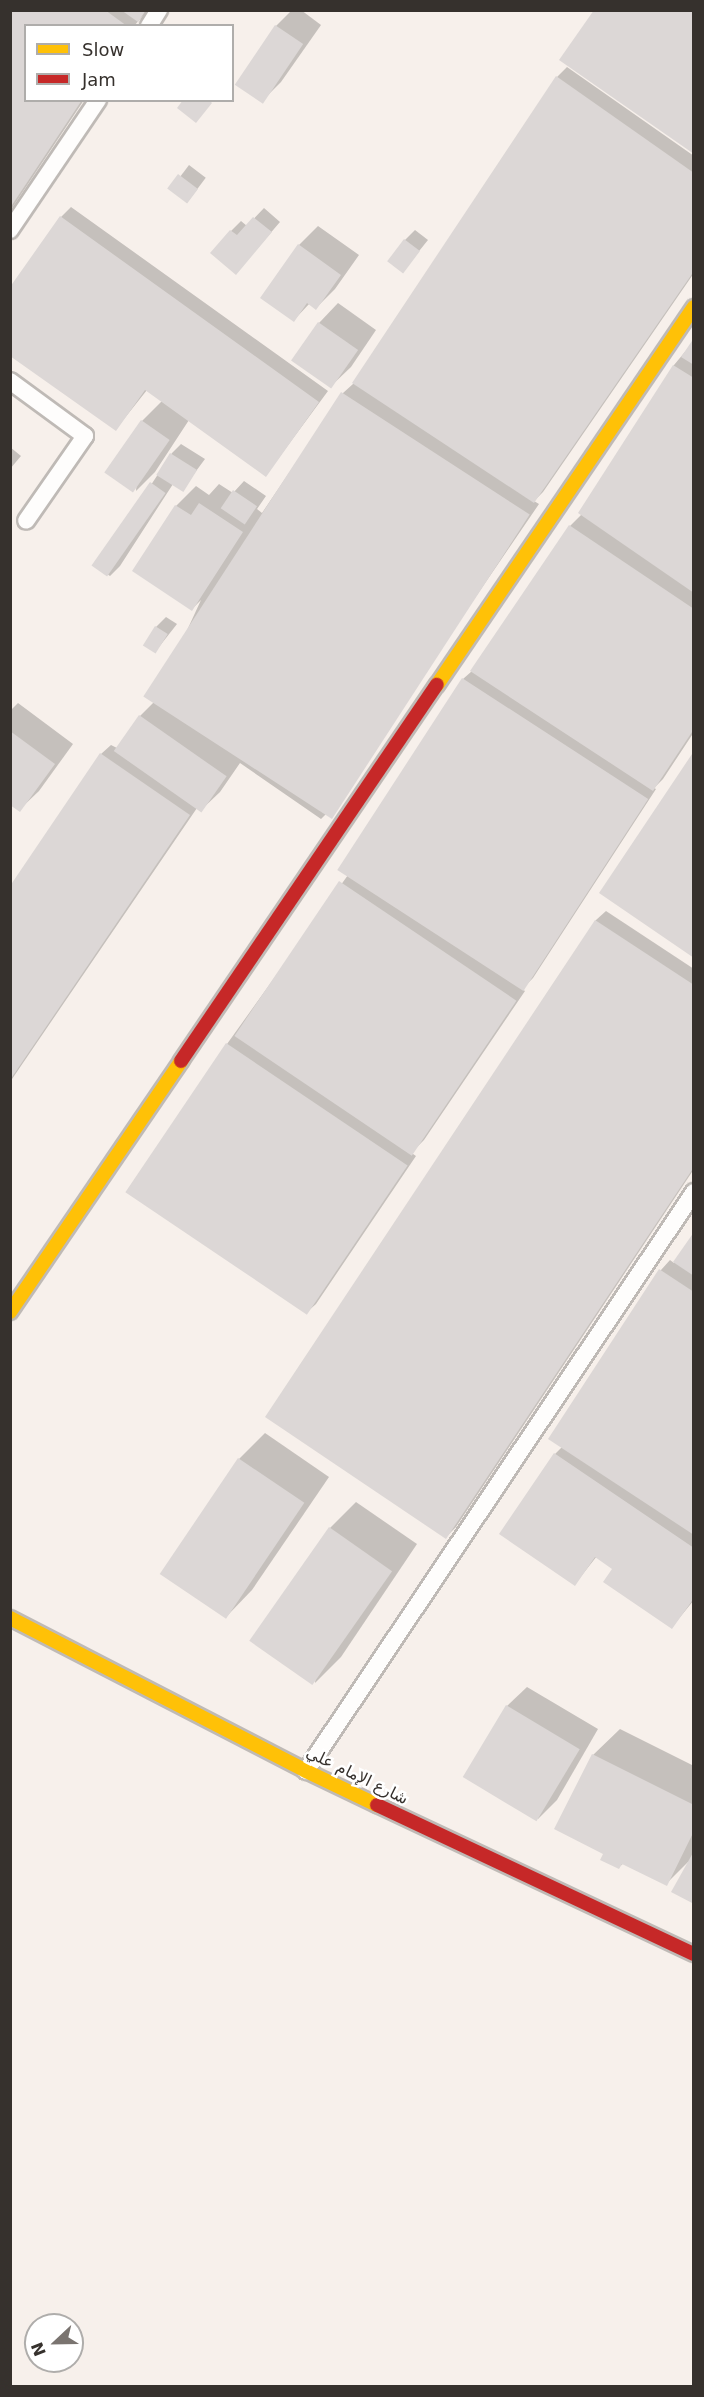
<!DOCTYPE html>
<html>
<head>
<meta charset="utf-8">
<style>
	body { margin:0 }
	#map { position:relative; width:704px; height:2397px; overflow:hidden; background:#f7f0eb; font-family:"DejaVu Sans","Noto Sans Arabic",sans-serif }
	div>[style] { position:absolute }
	.shadow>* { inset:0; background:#0003; transform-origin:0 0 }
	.building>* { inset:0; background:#dcd7d6; transform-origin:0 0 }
	.roads { filter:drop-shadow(2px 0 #bfbab6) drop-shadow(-2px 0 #bfbab6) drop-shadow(0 2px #bfbab6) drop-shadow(0 -2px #bfbab6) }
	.lane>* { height:16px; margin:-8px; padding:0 8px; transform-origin:8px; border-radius:8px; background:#fefdfc }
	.slow>* { height:14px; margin:-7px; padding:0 7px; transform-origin:7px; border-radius:7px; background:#ffc107 }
	.jam>* { height:14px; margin:-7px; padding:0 7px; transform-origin:7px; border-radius:7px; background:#c62828 }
	span { translate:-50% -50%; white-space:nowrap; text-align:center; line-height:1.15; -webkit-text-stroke:5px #fff; paint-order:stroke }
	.street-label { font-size:16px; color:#36312d }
	.frame { position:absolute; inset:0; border:12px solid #36312d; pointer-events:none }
	.legend { position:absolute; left:24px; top:24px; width:210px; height:78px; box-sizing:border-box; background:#fff; border:2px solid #afadab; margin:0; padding:8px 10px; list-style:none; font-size:18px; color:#36312d }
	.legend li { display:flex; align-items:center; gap:12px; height:30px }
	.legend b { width:30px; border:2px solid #afadab }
	.north { position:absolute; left:24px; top:2313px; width:60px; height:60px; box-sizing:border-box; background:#fff; border:2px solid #afadab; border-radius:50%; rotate:248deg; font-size:16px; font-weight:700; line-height:24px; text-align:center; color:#36312d }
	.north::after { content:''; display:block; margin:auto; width:21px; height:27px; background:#7a7470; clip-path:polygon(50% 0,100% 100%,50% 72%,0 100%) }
</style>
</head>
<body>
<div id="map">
	<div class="shadow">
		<div style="clip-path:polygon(10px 10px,148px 10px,134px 26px,26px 26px,26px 100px,84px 100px,10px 211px)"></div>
		<div style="clip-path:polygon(292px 10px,301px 10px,321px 25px,281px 82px,262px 101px,276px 26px)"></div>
		<div style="clip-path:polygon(567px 67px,694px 156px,694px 273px,543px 492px,534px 501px,539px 504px,331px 809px,321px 819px,240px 763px,220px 792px,200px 811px,197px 808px,10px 1082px,10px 889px,101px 754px,111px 745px,117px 748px,140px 716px,154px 702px,201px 600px,192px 609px,134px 571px,176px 506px,196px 486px,209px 495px,219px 484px,233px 493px,244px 481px,266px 496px,257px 509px,262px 513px,343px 393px,353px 384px,557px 77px)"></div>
		<div style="left:189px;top:165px;width:21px;height:31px;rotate:37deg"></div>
		<div style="clip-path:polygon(71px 207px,328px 391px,266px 475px,189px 420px,155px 472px,136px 491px,142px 421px,162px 401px,147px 390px,116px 429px,61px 217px)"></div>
		<div style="clip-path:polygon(264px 208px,280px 222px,236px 273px,231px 231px,241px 221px,247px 226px)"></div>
		<div style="clip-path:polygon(318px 226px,359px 255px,335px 289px,316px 308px,310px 303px,294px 320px,299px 245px)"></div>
		<div style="clip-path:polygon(415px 230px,428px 240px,403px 271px,405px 240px)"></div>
		<div style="clip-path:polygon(338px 303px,376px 330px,351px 367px,331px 386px,293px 359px,319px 323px)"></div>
		<div style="clip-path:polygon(694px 341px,694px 732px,663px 779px,654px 788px,656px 789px,533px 978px,522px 989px,525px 991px,424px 1140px,414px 1150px,374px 1124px,373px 1127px,416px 1156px,316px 1304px,306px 1313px,127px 1191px,227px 1044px,348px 875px,463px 679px,472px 671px,570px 526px,582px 514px,674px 365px)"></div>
		<div style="clip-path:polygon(181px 444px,205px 459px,182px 490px,173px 484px,120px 566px,110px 576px,97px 567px,172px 453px)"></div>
		<div style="clip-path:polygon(10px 447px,21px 456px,10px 469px)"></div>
		<div style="clip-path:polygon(166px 617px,177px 624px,155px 652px,156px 627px)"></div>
		<div style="clip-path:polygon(18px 703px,73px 744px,39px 791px,19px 810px,10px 803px,10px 711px)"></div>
		<div style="clip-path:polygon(606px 911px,694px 969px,694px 1169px,456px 1527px,446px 1537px,267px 1417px,596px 920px)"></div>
		<div style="clip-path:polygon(694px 1235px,694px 1600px,672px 1627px,614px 1568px,597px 1556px,575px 1584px,555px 1454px,562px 1447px,661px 1270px,670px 1260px,674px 1263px)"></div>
		<div style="clip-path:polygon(265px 1433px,329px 1477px,252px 1590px,226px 1617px,239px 1459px)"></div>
		<div style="clip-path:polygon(356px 1502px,417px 1544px,341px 1657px,315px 1683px,330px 1528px)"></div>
		<div style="clip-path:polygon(527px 1687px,598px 1729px,557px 1800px,538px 1819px,507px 1706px)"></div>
		<div style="clip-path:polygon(620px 1729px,694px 1766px,694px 1903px,688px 1862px,666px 1884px,624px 1863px,619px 1867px,604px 1853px,593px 1755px)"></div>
	</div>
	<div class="building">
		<div style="clip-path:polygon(10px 10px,105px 10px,127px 26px,26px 26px,26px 100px,82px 100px,10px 208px)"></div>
		<div style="clip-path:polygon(121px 10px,146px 10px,138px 22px)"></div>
		<div style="clip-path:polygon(594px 10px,694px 10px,694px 154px,559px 60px)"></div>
		<div style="left:275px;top:25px;width:34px;height:72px;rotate:34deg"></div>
		<div style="clip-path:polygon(556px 76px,694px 173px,694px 271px,534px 503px,352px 383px)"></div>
		<div style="clip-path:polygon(183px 100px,209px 100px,212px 103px,196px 123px,177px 108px)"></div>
		<div style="left:178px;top:174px;width:25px;height:18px;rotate:37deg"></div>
		<div style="clip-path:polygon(60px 216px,319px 402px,266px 477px,145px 390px,116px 431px,10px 356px,10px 287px)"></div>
		<div style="clip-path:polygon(253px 217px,272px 232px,236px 275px,210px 253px,230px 230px,237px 235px)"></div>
		<div style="left:404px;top:239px;width:20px;height:28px;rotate:37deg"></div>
		<div style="clip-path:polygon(298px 244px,341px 275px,316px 310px,307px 303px,294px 322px,260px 298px)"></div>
		<div style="left:318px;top:322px;width:49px;height:47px;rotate:35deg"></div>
		<div style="clip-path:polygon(694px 338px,694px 365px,681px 357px)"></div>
		<div style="clip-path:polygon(673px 365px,694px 378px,694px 593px,578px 513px)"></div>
		<div style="left:341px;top:392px;width:225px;height:363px;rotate:33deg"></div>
		<div style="left:141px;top:420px;width:35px;height:64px;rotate:35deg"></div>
		<div style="left:170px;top:453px;width:32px;height:26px;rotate:32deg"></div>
		<div style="left:150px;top:482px;width:19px;height:102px;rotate:35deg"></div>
		<div style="left:233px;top:490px;width:29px;height:22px;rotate:34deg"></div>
		<div style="clip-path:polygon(199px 503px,243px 532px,192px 611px,132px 571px,175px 505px,191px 515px)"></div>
		<div style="clip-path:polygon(569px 525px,694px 609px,694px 729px,653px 791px,470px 671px)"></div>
		<div style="left:155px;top:626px;width:15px;height:23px;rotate:32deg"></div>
		<div style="left:462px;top:678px;width:222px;height:229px;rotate:33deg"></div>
		<div style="left:139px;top:715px;width:107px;height:44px;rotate:35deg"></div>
		<div style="clip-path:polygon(10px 731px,55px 764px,20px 812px,10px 805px)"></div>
		<div style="clip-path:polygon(694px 751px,694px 958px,599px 893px)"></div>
		<div style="clip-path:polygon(100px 753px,190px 815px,10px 1080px,10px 886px)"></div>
		<div style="left:339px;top:881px;width:214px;height:187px;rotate:34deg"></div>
		<div style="clip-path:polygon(595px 920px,694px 985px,694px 1167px,446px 1539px,265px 1417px)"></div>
		<div style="left:226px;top:1043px;width:219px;height:180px;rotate:34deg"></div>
		<div style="clip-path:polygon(694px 1232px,694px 1276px,673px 1262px)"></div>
		<div style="clip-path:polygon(659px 1269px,694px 1292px,694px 1535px,548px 1439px)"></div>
		<div style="clip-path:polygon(554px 1453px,694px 1548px,694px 1598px,672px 1629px,603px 1582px,612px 1569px,595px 1557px,575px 1586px,499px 1534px)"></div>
		<div style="left:238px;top:1458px;width:80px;height:140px;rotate:34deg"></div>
		<div style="left:329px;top:1527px;width:77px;height:139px;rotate:35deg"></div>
		<div style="left:506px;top:1705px;width:86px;height:84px;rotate:31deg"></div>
		<div style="clip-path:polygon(592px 1754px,694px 1805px,694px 1831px,667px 1886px,622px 1864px,619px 1869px,600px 1860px,603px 1854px,554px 1829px)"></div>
		<div style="clip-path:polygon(694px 1851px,694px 1904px,671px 1892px)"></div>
	</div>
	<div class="roads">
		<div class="lane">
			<div style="left:149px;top:26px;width:19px;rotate:-58deg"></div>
			<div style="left:10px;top:230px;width:157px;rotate:-55.9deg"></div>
			<div style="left:10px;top:381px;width:93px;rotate:36.3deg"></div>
			<div style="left:85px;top:436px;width:103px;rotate:124.8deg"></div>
			<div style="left:306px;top:1771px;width:697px;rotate:-56.17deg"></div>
		</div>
		<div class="slow">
			<div style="left:437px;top:685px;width:457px;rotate:-55.8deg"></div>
			<div style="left:10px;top:1312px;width:304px;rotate:-55.7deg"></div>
			<div style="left:10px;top:1618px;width:333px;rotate:27.3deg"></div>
			<div style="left:306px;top:1771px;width:79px;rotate:25.6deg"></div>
		</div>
		<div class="jam">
			<div style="left:181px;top:1061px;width:455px;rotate:-55.8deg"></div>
			<div style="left:377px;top:1805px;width:350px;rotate:25.2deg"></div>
		</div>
	</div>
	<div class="street-label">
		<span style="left:357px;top:1776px;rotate:26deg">شارع الإمام علي</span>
	</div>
	<div class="frame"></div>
	<ul class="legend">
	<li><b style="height:8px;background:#ffc107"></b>Slow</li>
	<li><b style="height:8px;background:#c62828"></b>Jam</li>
	</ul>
	<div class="north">N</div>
</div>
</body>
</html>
